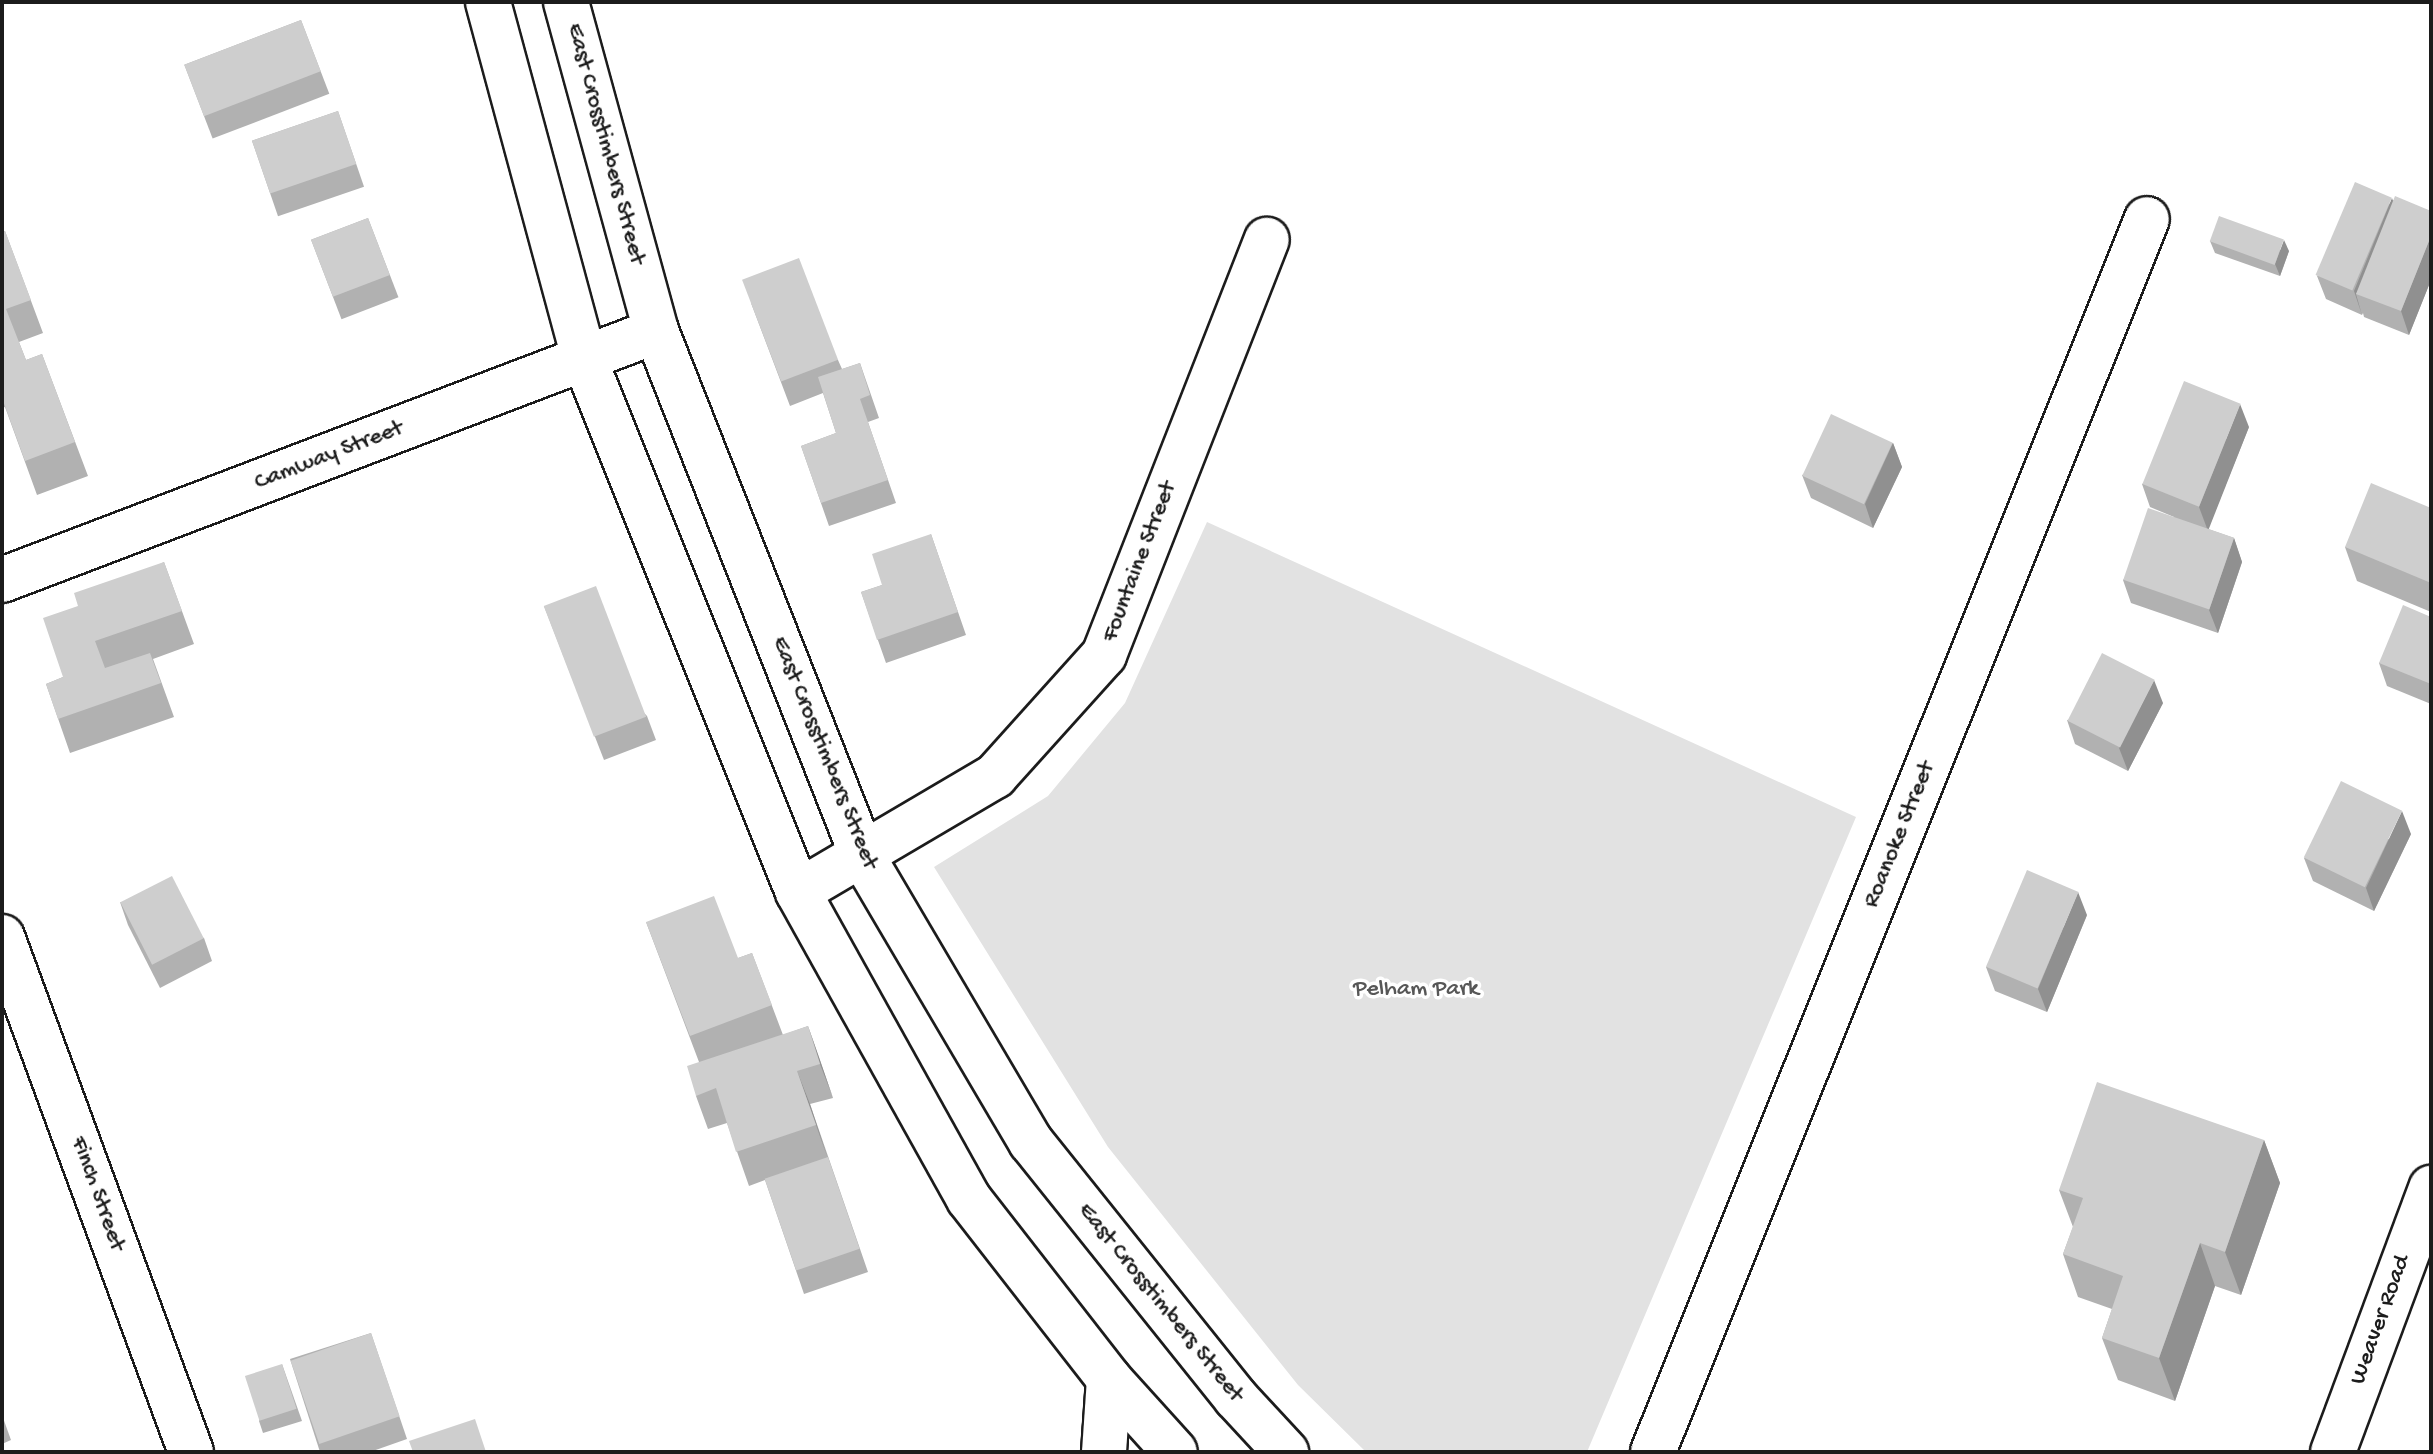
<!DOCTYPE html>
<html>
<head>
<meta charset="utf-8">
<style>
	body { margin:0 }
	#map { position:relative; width:2433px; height:1454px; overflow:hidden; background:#fff; font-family:"Gochi Hand",sans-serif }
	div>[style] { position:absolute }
	.green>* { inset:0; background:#e2e2e2 }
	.roads { filter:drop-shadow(2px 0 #1c1c1c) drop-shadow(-2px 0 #1c1c1c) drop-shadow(0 2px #1c1c1c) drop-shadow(0 -2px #1c1c1c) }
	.minor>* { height:44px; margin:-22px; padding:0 22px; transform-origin:22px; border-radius:22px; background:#fff }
	.major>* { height:44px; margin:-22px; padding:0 22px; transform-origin:22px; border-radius:22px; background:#fff }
	.wall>* { inset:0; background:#b1b1b1; transform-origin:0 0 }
	.shaded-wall>* { inset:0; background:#909090 }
	.building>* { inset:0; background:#cecece; transform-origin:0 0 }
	span { translate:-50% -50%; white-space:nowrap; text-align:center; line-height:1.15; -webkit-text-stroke:7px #fff; paint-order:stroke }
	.street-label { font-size:24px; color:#1c1c1c }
	.park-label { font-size:24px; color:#575757 }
	.frame { position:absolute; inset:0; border:4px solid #1c1c1c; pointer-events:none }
</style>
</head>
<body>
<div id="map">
	<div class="green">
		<div style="clip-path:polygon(1207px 522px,1856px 817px,1587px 1452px,1366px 1452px,1298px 1385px,1108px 1147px,934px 867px,1048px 796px,1125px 703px)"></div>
	</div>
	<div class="roads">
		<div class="minor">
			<div style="left:2px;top:580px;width:700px;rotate:-20.84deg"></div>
			<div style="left:798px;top:892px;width:229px;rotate:-30.5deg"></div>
			<div style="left:995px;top:776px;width:163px;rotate:-48deg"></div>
			<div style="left:1104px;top:655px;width:446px;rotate:-68.6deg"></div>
			<div style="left:2px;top:937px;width:549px;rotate:69.85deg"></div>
			<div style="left:1104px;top:1452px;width:73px;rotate:-86.1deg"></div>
			<div style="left:1653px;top:1452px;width:1328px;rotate:-68.17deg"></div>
			<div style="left:2333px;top:1452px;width:282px;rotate:-69.6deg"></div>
		</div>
		<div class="major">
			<div style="left:488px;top:2px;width:369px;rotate:74.9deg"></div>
			<div style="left:584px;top:358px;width:575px;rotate:68.16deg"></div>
			<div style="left:798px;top:892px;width:351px;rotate:60.9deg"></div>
			<div style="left:969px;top:1199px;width:228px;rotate:52.1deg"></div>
			<div style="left:1109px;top:1379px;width:98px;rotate:47.9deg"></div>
			<div style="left:566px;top:2px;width:341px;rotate:74.7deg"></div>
			<div style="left:656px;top:331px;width:565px;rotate:68.52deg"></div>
			<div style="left:863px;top:857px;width:331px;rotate:59.5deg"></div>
			<div style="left:1031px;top:1142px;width:328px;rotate:51.3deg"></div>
			<div style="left:1236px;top:1398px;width:74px;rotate:47.2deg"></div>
		</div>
	</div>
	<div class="wall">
		<div style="left:301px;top:20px;width:79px;height:125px;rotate:69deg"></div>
		<div style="left:338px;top:111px;width:80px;height:91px;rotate:71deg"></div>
		<div style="clip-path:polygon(2393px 200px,2431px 211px,2431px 280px,2409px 335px,2364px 317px,2363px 313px,2362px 315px,2326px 299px,2317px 276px)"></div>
		<div style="left:368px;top:218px;width:85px;height:61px;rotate:69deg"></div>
		<div style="clip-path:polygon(5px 231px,43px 333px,19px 342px,26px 360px,42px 354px,88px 476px,37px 495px,5px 407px,2px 408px,2px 232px)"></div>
		<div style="clip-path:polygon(2210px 241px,2289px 251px,2280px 276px,2215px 253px)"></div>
		<div style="clip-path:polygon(751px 303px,838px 360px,842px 369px,860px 363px,879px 418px,868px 422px,896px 503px,829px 526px,801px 446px,836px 433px,823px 393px,790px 406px)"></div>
		<div style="clip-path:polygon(2249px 427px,2208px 529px,2234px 538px,2242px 562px,2218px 633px,2131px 603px,2123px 580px,2174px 517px,2150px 507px,2142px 484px)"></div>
		<div style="clip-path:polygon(1893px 443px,1902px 467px,1873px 528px,1811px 498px,1802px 475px)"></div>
		<div style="clip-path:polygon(2431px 508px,2431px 612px,2357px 581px,2345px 547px)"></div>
		<div style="clip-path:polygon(931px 534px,966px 635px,886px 663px,861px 592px,882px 585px)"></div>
		<div style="clip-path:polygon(164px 562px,194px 644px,153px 659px,174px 717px,70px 753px,46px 684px,63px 677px,78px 606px)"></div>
		<div style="clip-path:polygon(544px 606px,647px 716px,656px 740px,604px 760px)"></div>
		<div style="clip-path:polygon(2431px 617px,2431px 704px,2387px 686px,2379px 663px)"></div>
		<div style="clip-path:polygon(2163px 703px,2128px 771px,2075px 744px,2067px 720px)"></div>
		<div style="clip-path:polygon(2411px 834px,2374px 911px,2313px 881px,2304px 858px)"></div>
		<div style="clip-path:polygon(120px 902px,204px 938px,212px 961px,160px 988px,128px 925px)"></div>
		<div style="clip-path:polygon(2087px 915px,2047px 1012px,1995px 991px,1986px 967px)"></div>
		<div style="clip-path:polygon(646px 922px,738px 958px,752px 953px,783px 1035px,808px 1026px,833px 1098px,810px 1104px,868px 1272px,804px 1294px,765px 1180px,749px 1186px,727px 1123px,708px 1129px,696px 1096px,699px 1062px)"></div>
		<div style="clip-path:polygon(2264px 1140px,2280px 1183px,2241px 1295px,2215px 1286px,2175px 1401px,2118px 1380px,2102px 1338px,2112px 1309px,2078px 1297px,2063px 1254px,2073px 1227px,2059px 1190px)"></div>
		<div style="clip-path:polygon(371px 1333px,407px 1439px,370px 1452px,320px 1452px,290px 1359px)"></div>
		<div style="clip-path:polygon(282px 1364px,302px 1421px,263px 1433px,259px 1421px)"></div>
		<div style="clip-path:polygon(2px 1415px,11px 1440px,2px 1444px)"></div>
	</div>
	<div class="shaded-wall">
		<div style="clip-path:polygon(2392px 198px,2400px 221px,2356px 294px,2362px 315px,2354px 291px)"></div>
		<div style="clip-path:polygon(2431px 236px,2431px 280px,2409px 335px,2401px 311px)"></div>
		<div style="clip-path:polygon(2284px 240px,2289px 251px,2280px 276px,2275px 264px)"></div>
		<div style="clip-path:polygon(2240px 404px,2249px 427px,2208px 531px,2199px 507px)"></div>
		<div style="clip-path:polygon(1893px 443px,1902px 467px,1873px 528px,1865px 504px)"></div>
		<div style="clip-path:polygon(2234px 538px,2242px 562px,2218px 633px,2209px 610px)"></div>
		<div style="clip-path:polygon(2154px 680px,2163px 703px,2128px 771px,2119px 748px)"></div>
		<div style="clip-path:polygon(2402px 811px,2411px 834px,2374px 911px,2366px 888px)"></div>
		<div style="clip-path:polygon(2078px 892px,2087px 915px,2047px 1012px,2038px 989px)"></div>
		<div style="clip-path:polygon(808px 1026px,820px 1060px,833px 1098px,820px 1064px)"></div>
		<div style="clip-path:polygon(797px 1071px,810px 1104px,828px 1159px,816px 1125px)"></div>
		<div style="clip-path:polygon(2264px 1140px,2280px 1183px,2241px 1295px,2225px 1252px)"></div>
		<div style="clip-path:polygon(2200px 1243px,2215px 1286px,2175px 1401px,2159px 1358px)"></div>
	</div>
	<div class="building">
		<div style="left:301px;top:20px;width:55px;height:125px;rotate:69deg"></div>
		<div style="left:338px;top:111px;width:56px;height:91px;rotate:71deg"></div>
		<div style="left:2355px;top:182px;width:40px;height:101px;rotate:23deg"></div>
		<div style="clip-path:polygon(2395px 196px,2431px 211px,2431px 236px,2401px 311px,2356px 294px)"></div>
		<div style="left:2219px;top:216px;width:69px;height:27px;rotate:20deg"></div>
		<div style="left:368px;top:218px;width:61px;height:61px;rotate:69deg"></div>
		<div style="clip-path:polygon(5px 231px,31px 300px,6px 309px,26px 360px,42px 354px,75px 442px,25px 461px,2px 398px,2px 232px)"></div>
		<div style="left:799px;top:258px;width:109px;height:61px;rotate:69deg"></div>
		<div style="clip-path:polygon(860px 363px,870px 395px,860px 399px,888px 480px,821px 503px,801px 446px,836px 433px,818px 377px)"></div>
		<div style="left:2184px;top:381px;width:61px;height:111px;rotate:22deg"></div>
		<div style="left:1831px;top:414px;width:68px;height:68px;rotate:25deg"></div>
		<div style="clip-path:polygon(2371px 483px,2431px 508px,2431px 583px,2345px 547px)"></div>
		<div style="left:2148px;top:508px;width:91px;height:76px;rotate:19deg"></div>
		<div style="clip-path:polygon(931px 534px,958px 612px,877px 640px,861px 592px,882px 585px,872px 554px)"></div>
		<div style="clip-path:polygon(164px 562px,182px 611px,95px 641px,105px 668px,150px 653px,161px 683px,58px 719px,46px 684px,63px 677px,43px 618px,78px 606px,74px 593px)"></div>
		<div style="left:596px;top:586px;width:140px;height:56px;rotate:69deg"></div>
		<div style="clip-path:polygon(2403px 605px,2431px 617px,2431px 684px,2379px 663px)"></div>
		<div style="left:2102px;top:653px;width:59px;height:76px;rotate:27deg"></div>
		<div style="left:2341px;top:781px;width:68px;height:85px;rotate:26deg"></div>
		<div style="left:2027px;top:870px;width:56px;height:105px;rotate:23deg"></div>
		<div style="left:172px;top:876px;width:70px;height:58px;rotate:63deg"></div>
		<div style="clip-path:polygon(714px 896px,738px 958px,752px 953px,772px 1005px,690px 1036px,646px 922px)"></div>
		<div style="clip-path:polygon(808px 1026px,820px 1064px,797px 1071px,816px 1125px,736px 1152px,716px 1088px,696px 1096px,687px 1066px)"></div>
		<div style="clip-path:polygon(2097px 1082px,2264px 1140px,2225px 1252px,2200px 1243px,2159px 1358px,2102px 1338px,2123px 1276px,2063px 1254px,2083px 1198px,2059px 1190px)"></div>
		<div style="left:828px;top:1157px;width:97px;height:67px;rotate:71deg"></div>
		<div style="left:371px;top:1333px;width:88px;height:85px;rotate:71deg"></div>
		<div style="left:282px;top:1364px;width:47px;height:39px;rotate:72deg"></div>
		<div style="clip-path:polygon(475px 1419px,486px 1452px,413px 1452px,409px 1441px)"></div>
	</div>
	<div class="street-label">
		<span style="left:605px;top:144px;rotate:75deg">East Crosstimbers Street</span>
		<span style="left:329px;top:456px;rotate:-21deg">Camway Street</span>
		<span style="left:1140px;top:562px;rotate:-69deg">Fountaine Street</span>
		<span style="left:824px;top:753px;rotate:68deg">East Crosstimbers Street</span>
		<span style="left:1900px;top:835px;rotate:-68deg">Roanoke Street</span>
		<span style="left:97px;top:1194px;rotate:70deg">Finch Street</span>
		<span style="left:1160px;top:1303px;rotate:51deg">East Crosstimbers Street</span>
		<span style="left:2381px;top:1320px;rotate:-70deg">Weaver Road</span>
	</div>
	<div class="park-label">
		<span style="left:1416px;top:990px">Pelham Park</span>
	</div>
	<div class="frame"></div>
</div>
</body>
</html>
